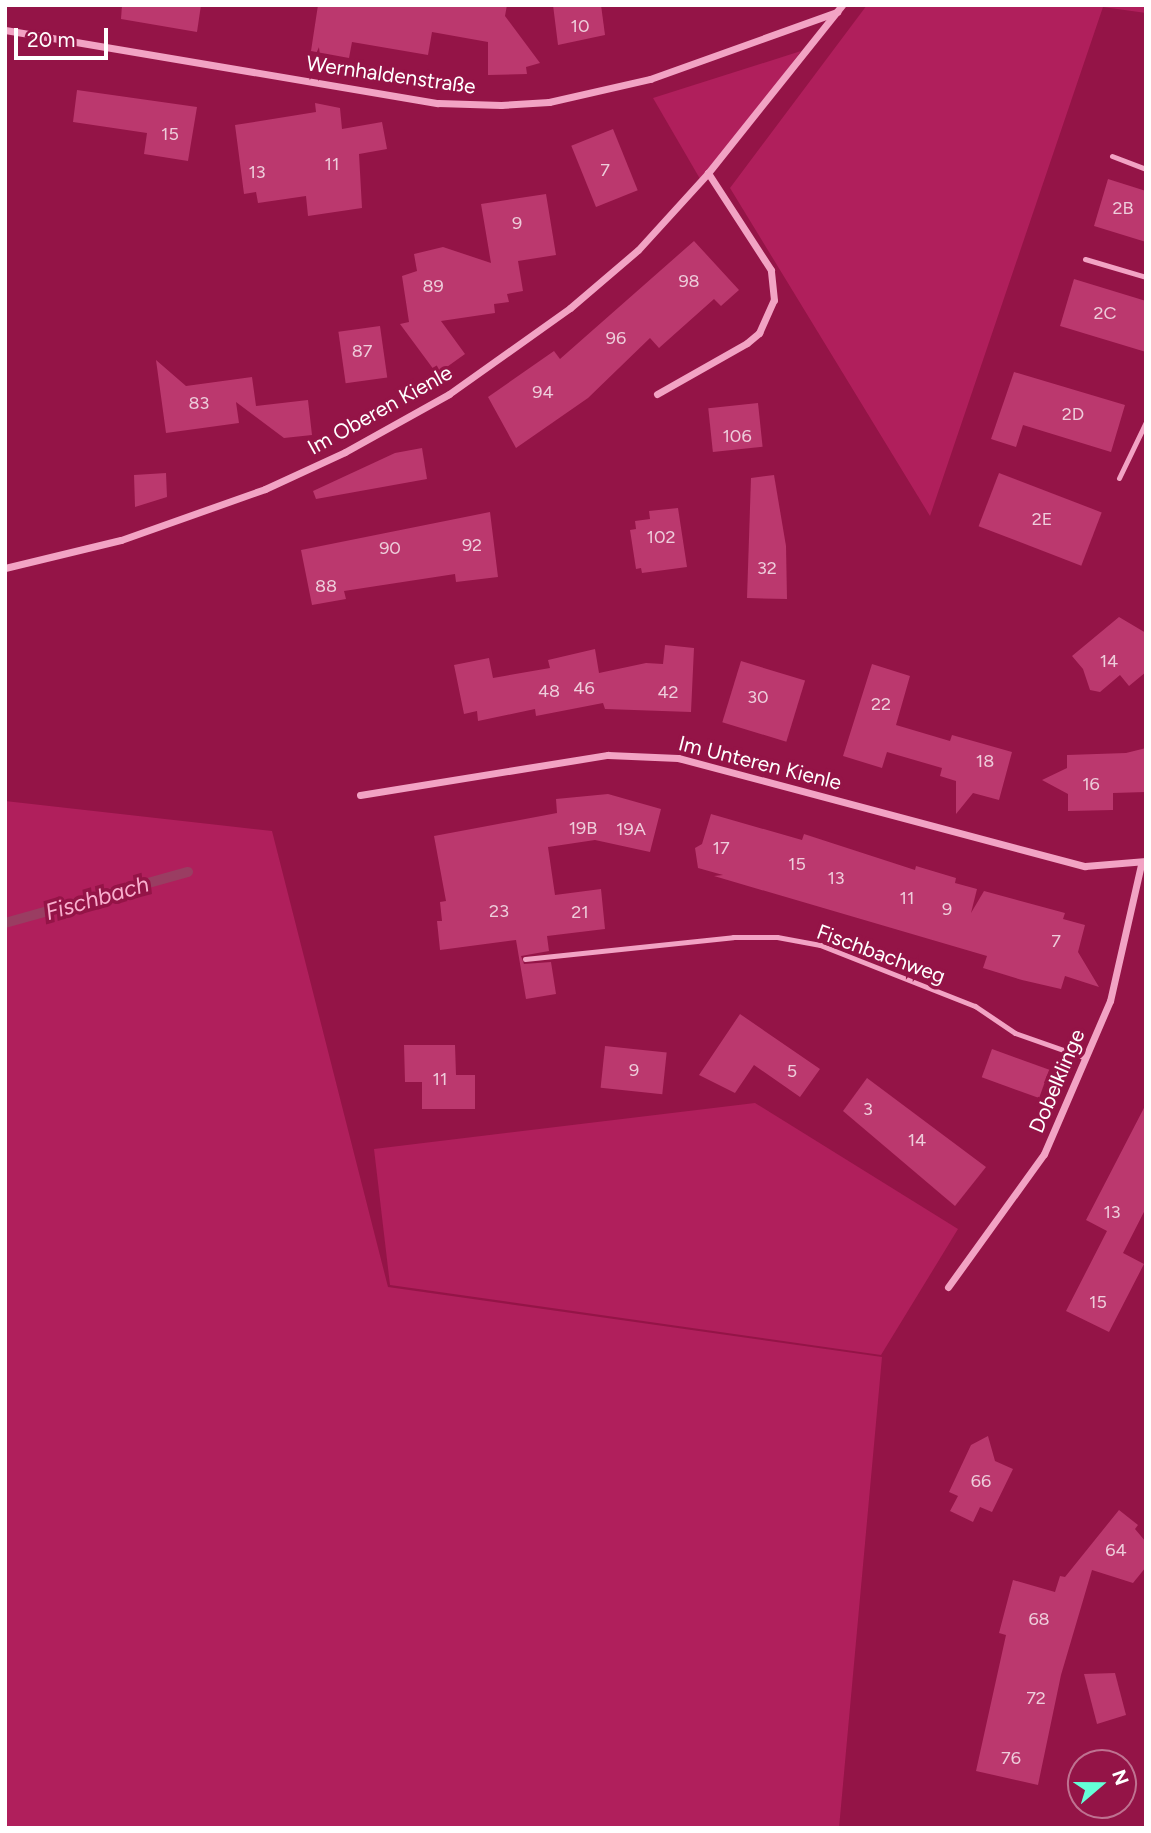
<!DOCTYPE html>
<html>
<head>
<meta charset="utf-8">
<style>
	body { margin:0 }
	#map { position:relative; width:1151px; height:1833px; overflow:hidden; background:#941447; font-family:Figtree,sans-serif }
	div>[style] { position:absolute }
	.green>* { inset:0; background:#b01f5c }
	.stream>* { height:10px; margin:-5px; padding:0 5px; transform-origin:5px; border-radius:5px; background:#9a3d62 }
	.building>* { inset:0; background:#bb386e; transform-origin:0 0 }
	.lane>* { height:5px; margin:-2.5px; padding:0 2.5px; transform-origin:2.5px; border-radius:2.5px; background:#f2a3c4 }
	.street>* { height:7px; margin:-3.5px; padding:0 3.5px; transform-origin:3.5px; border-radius:3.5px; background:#f2a3c4 }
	span { translate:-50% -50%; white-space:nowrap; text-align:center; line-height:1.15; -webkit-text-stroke:7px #941447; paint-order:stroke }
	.number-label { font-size:18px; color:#eecddb }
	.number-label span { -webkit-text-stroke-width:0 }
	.street-label { font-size:21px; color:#fff }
	.water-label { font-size:23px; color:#f9afce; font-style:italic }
	.frame { position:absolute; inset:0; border:7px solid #fff; pointer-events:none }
	.north { position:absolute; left:1067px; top:1749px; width:70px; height:70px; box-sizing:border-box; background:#941447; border:2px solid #bf7291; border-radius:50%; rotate:70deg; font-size:19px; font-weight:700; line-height:28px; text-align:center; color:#fff }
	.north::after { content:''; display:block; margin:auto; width:24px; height:32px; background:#64ffd7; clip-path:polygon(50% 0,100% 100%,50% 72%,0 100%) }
	.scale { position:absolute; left:14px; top:28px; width:94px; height:32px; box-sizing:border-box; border:4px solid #fff; border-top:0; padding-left:9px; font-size:21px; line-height:24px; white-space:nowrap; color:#fff; -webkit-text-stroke:5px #941447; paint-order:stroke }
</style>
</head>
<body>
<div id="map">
	<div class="green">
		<div style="clip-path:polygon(867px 5px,1146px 5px,1146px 13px,1103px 7px,930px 516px,730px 188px)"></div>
		<div style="clip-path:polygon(801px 51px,703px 184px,653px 98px)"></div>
		<div style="clip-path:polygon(5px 801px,272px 831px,388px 1287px,882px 1357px,839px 1828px,5px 1828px)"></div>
		<div style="clip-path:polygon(755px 1103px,958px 1229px,881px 1355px,390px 1285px,374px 1149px)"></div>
	</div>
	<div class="stream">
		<div style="left:5px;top:923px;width:190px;rotate:-15.6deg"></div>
	</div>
	<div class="building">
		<div style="clip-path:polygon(122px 5px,201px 5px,197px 32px,121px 19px)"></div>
		<div style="clip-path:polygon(318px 5px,507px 5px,505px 16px,540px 63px,526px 67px,527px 74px,488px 75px,488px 42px,432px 32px,428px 55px,352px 42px,349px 58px,311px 51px)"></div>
		<div style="clip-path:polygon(553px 5px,601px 5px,605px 35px,558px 45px)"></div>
		<div style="clip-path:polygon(77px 90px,197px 107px,188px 161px,144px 154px,147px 133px,73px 122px)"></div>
		<div style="clip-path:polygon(315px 103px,340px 108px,342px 129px,382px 122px,387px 149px,359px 154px,362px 208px,308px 216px,306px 196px,258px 203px,256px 192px,244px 194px,235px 125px,316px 112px)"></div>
		<div style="left:613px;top:129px;width:66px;height:45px;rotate:68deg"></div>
		<div style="clip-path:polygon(1108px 179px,1146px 191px,1146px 242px,1094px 226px)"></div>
		<div style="clip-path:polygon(546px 194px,556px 255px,518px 261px,523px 291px,507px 294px,509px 302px,494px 304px,495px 313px,441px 321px,465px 354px,437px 374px,400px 324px,409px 322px,402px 276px,417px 271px,414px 254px,443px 247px,491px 263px,481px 204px)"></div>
		<div style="clip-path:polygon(694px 241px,739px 290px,721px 306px,714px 299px,659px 348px,650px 338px,588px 398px,516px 448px,488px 397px,554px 351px,560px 359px)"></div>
		<div style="clip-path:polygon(1074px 279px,1146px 301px,1146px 352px,1060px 326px)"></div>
		<div style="left:380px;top:326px;width:52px;height:42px;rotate:82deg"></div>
		<div style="clip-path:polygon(156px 360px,186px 386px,252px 377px,256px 406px,308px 400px,312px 435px,284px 438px,236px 402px,239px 423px,166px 433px)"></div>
		<div style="clip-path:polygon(1014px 372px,1125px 405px,1111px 452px,1023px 425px,1016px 447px,991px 439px)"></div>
		<div style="left:758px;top:403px;width:44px;height:50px;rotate:84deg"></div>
		<div style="clip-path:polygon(422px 448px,427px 479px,316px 499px,313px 491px,395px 453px)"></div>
		<div style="clip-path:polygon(166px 473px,167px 497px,135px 507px,134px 475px)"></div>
		<div style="left:999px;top:473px;width:110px;height:57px;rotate:21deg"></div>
		<div style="clip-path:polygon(774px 475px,786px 546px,787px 599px,747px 598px,751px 478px)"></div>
		<div style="clip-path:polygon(678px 508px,687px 567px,642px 573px,641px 568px,636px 569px,630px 530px,636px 529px,635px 521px,650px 519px,649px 511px)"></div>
		<div style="clip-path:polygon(490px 512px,498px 577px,456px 582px,455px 574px,344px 591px,346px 599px,312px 605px,301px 550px)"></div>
		<div style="clip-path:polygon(1119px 617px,1146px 633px,1146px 672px,1129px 686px,1120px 675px,1100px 692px,1090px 690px,1083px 669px,1072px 656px)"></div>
		<div style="clip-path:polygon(665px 645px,694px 648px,691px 712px,605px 709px,603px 703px,536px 716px,535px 709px,478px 721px,477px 711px,464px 714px,454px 665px,489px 658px,493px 678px,550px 668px,548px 660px,595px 649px,599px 673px,646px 663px,663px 664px)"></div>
		<div style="left:741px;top:661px;width:67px;height:64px;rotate:17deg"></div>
		<div style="clip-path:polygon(872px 664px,910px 676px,896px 725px,950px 741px,952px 735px,1012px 752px,999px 800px,973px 793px,956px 814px,956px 781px,940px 776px,942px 768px,887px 752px,882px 768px,843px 756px)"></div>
		<div style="clip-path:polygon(1146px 748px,1146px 792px,1113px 793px,1113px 810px,1068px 811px,1068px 794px,1042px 780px,1067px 768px,1067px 755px,1126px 753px)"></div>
		<div style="clip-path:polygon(608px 794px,661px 809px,650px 852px,595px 840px,548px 847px,555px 895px,601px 889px,605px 929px,547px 936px,549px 951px,521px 956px,524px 964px,551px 962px,556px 994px,526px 999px,516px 940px,440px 950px,437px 921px,442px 921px,440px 902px,446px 901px,434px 836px,557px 813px,556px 799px)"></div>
		<div style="clip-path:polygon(711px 814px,802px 840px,804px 834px,915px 870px,916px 866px,956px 878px,955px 883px,977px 889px,971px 913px,984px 891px,1065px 913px,1063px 919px,1085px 925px,1078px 952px,1099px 987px,1065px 976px,1061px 989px,1022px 980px,983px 968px,987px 956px,714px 876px,723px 875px,698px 868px,695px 848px,702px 844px)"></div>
		<div style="clip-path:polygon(740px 1014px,820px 1069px,800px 1097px,754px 1065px,735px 1093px,699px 1075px)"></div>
		<div style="clip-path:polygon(404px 1045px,455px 1045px,456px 1075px,475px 1075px,475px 1109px,422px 1109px,422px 1082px,405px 1082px)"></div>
		<div style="left:605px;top:1046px;width:62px;height:42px;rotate:6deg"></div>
		<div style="left:992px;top:1049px;width:61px;height:30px;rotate:20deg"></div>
		<div style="clip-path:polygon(867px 1078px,986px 1167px,955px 1206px,843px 1111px)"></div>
		<div style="clip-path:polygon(1146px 1104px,1146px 1208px,1123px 1253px,1144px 1264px,1109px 1332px,1066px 1311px,1107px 1231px,1086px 1220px)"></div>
		<div style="clip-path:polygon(988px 1436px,995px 1461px,1013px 1469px,992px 1512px,980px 1507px,973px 1522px,950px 1511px,958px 1496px,949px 1492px,971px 1445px)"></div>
		<div style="clip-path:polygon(1119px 1510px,1138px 1525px,1135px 1529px,1146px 1542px,1146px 1567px,1133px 1583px,1092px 1570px,1061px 1675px,1038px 1785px,976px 1771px,1006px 1635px,999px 1633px,1013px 1580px,1055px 1592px,1060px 1576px,1065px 1577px)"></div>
		<div style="clip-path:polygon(1115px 1673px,1126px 1715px,1097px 1724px,1084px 1674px)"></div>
	</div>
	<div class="lane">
		<div style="left:1112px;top:156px;width:36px;rotate:21deg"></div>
		<div style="left:1085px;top:259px;width:64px;rotate:16.4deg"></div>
		<div style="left:1119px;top:478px;width:62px;rotate:-64.3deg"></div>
		<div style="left:525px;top:959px;width:209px;rotate:-6deg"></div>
		<div style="left:733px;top:937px;width:44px"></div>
		<div style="left:777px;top:937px;width:44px;rotate:10.5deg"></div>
		<div style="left:820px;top:945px;width:167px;rotate:21.5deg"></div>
		<div style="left:975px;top:1006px;width:48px;rotate:34deg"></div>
		<div style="left:1015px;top:1033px;width:75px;rotate:19.4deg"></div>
	</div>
	<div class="street">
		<div style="left:5px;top:30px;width:439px;rotate:9.6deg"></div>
		<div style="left:438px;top:103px;width:63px;rotate:1.8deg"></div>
		<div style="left:501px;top:105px;width:48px;rotate:-3.6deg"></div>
		<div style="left:549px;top:102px;width:104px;rotate:-12.8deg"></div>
		<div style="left:650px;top:79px;width:199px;rotate:-19.7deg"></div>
		<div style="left:657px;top:394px;width:103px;rotate:-29.5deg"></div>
		<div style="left:747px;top:343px;width:16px;rotate:-40deg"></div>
		<div style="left:759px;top:333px;width:36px;rotate:-66deg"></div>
		<div style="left:774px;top:300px;width:30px;rotate:-96deg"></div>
		<div style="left:771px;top:270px;width:116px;rotate:-123deg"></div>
		<div style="left:5px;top:568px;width:119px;rotate:-13.6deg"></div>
		<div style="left:121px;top:540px;width:153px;rotate:-19.5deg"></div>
		<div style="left:265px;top:489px;width:88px;rotate:-24.8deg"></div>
		<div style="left:345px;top:452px;width:119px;rotate:-29.1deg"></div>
		<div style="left:449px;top:394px;width:148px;rotate:-35.4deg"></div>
		<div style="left:570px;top:308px;width:89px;rotate:-40.5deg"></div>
		<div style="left:638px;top:250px;width:104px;rotate:-47.7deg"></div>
		<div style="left:708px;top:173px;width:215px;rotate:-51.4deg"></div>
		<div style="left:360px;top:795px;width:251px;rotate:-9.2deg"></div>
		<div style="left:608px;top:755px;width:70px;rotate:2.5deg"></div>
		<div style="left:678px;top:758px;width:421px;rotate:14.9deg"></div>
		<div style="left:1085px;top:866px;width:61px;rotate:-4.7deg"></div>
		<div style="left:948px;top:1287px;width:164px;rotate:-54.2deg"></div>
		<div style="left:1044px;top:1154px;width:167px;rotate:-66.7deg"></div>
		<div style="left:1110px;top:1001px;width:140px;rotate:-77.2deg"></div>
	</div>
	<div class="number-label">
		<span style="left:580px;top:26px">10</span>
		<span style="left:170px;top:134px">15</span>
		<span style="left:332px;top:164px">11</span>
		<span style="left:605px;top:170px">7</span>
		<span style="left:257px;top:172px">13</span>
		<span style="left:1123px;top:208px">2B</span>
		<span style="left:517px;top:223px">9</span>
		<span style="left:689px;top:281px">98</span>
		<span style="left:433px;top:286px">89</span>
		<span style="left:1105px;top:313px">2C</span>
		<span style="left:616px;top:338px">96</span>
		<span style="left:362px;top:351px">87</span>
		<span style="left:543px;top:392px">94</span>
		<span style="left:199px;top:403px">83</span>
		<span style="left:1073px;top:414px">2D</span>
		<span style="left:737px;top:436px">106</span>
		<span style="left:1042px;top:519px">2E</span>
		<span style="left:661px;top:537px">102</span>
		<span style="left:472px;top:545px">92</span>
		<span style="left:390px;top:548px">90</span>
		<span style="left:767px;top:568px">32</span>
		<span style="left:326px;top:586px">88</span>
		<span style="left:1109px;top:661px">14</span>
		<span style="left:584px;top:688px">46</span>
		<span style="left:549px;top:691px">48</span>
		<span style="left:668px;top:692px">42</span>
		<span style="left:758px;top:697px">30</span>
		<span style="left:881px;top:704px">22</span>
		<span style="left:985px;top:761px">18</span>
		<span style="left:1091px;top:784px">16</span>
		<span style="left:583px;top:828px">19B</span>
		<span style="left:631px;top:829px">19A</span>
		<span style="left:721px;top:848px">17</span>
		<span style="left:797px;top:864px">15</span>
		<span style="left:836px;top:878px">13</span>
		<span style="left:907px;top:898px">11</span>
		<span style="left:947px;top:909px">9</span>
		<span style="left:499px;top:911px">23</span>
		<span style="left:580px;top:912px">21</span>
		<span style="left:1056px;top:941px">7</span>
		<span style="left:634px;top:1070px">9</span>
		<span style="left:792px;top:1071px">5</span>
		<span style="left:440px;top:1079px">11</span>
		<span style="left:868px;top:1109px">3</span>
		<span style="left:917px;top:1140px">14</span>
		<span style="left:1112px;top:1212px">13</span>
		<span style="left:1098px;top:1302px">15</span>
		<span style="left:981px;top:1481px">66</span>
		<span style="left:1116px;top:1550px">64</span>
		<span style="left:1039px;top:1619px">68</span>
		<span style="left:1036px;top:1698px">72</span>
		<span style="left:1011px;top:1758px">76</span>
	</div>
	<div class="street-label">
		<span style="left:391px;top:75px;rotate:8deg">Wernhaldenstraße</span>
		<span style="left:380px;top:410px;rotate:-29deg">Im Oberen Kienle</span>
		<span style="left:760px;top:763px;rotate:14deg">Im Unteren Kienle</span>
		<span style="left:881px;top:954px;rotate:20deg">Fischbachweg</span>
		<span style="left:1057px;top:1081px;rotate:-67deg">Dobelklinge</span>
	</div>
	<div class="water-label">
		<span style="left:97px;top:898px;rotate:-16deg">Fischbach</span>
	</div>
	<div class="frame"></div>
	<div class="north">N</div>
	<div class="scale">20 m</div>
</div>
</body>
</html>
